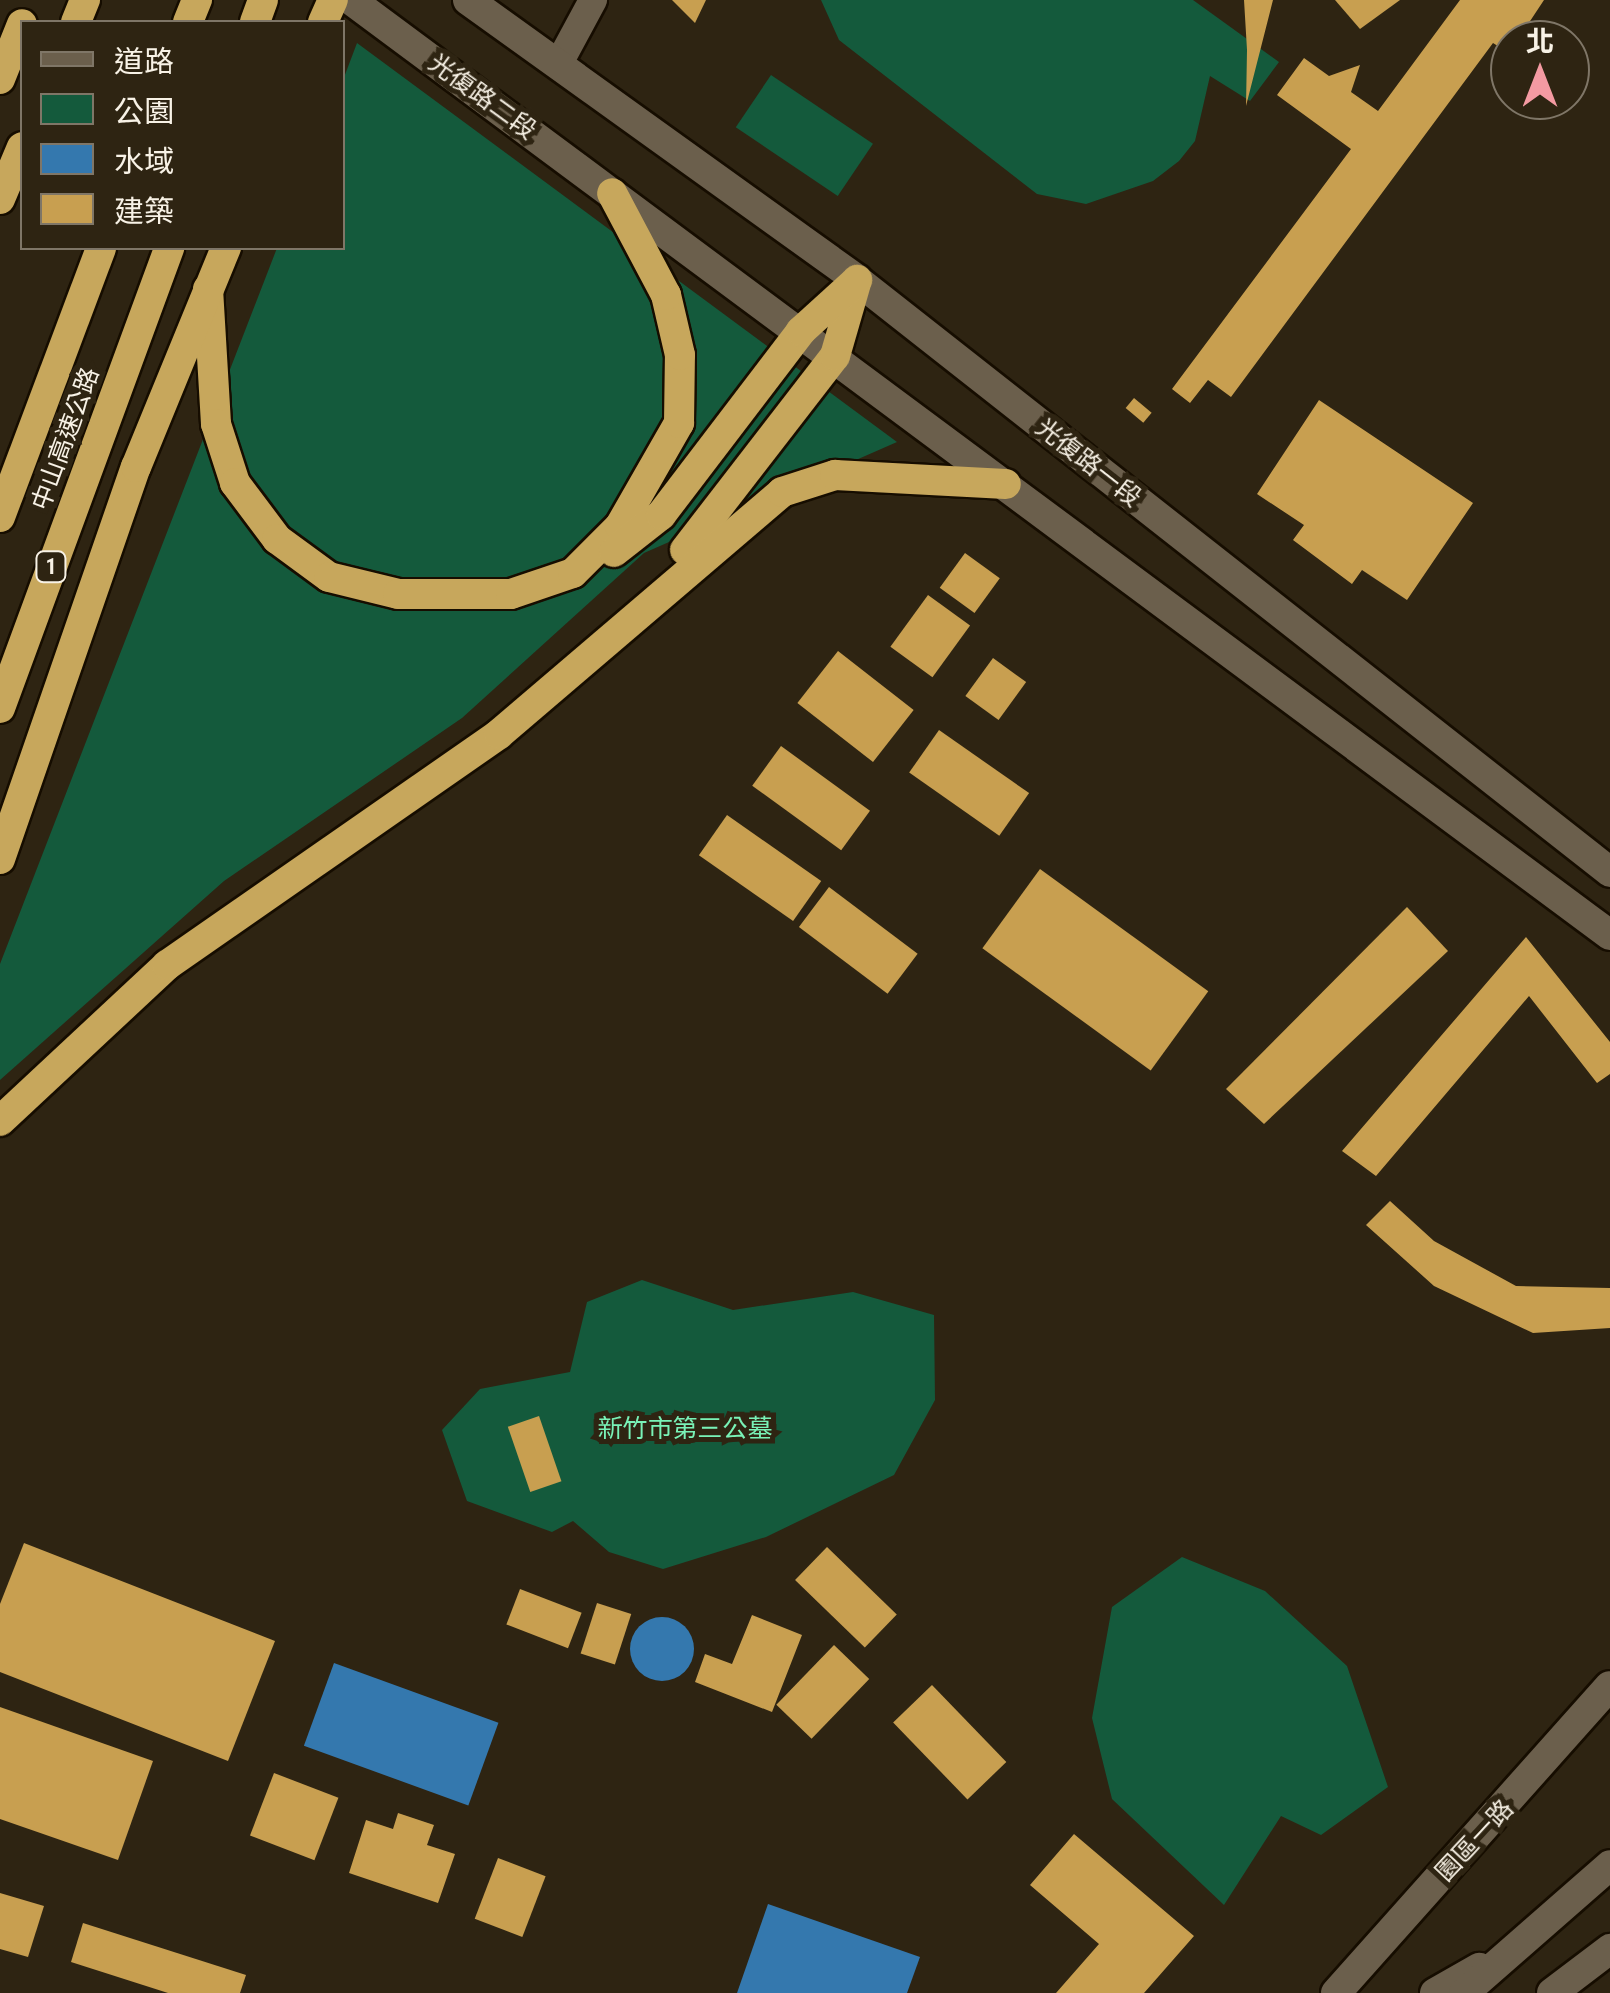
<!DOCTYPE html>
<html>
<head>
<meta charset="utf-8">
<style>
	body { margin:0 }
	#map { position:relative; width:1610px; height:1993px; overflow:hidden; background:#2e2412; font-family:"Roboto Condensed","Noto Sans TC",sans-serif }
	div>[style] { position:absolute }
	.green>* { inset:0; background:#145a3c; transform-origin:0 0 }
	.water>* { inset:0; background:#3478ae; transform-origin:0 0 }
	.round { border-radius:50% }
	.building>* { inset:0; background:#c89f50; transform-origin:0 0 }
	.roads { filter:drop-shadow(2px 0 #160d00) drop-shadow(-2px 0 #160d00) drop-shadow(0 2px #160d00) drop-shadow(0 -2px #160d00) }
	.street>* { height:28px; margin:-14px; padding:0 14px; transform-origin:14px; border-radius:14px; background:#6b5f4c }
	.secondary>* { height:30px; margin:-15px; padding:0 15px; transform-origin:15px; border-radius:15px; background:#6b5f4c }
	.highway>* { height:30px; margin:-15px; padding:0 15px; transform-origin:15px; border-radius:15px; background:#c7a75c }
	span { translate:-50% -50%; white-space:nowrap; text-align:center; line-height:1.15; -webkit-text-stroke:10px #2e2412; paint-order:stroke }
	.shield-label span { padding:2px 8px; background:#2e2412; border:2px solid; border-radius:8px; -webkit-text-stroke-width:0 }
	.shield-label { font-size:22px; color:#f8f2e6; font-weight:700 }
	.street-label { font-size:25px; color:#f8f2e6 }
	.park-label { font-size:25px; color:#79f2b7 }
	.legend { position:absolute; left:20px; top:20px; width:325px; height:230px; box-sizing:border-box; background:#2e2412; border:2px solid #7f7667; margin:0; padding:12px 18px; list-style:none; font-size:30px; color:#f8f2e6 }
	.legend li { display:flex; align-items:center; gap:20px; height:50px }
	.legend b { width:50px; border:2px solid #7f7667 }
	.north { position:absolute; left:1490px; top:20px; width:100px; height:100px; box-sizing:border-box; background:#2e2412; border:2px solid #7f7667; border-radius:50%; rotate:0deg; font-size:28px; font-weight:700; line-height:40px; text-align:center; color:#f8f2e6 }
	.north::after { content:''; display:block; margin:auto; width:35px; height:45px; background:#f49aa2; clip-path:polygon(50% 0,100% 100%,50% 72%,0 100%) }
</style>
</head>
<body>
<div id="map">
	<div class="green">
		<div style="clip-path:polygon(821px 0,1193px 0,1279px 62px,1250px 101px,1210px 76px,1195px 141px,1179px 161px,1153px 181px,1086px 204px,1037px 194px,839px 40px)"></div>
		<div style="clip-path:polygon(357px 43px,897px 442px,644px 553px,462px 718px,224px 881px,0 1080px,0 964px,277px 248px,342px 248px,343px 80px)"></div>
		<div style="left:771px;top:75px;width:123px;height:63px;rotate:34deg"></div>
		<div style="clip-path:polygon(642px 1280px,733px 1310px,853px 1292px,934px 1315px,935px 1400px,894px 1475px,766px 1537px,663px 1569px,609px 1552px,573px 1521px,552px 1532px,467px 1501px,442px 1430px,480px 1389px,570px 1372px,587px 1302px)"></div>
		<div style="clip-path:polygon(1182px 1557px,1265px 1591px,1347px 1666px,1388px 1787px,1321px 1835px,1281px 1816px,1224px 1905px,1112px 1799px,1092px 1718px,1112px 1607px)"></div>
	</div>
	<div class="water">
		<div class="round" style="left:630px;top:1617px;width:64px;height:64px"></div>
		<div style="left:334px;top:1663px;width:175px;height:88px;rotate:20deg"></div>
		<div style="clip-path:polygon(768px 1904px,920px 1957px,907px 1993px,737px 1993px)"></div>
	</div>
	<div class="building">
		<div style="clip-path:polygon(672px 0,706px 0,695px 23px)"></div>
		<div style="clip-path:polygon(1244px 0,1273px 0,1246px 106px,1247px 50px)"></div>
		<div style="clip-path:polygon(1335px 0,1400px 0,1360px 29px)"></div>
		<div style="clip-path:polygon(1460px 0,1544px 0,1509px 53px,1493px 43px,1231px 397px,1208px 380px,1190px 403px,1172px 389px,1351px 149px,1277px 95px,1304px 58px,1329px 76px,1360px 65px,1351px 92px,1378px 111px)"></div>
		<div style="left:1134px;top:398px;width:23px;height:13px;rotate:40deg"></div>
		<div style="clip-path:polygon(1319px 400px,1473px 503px,1407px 600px,1362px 570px,1352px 584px,1293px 540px,1304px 525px,1257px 494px)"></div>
		<div style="left:965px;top:553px;width:43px;height:43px;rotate:36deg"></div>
		<div style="left:928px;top:595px;width:52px;height:64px;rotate:36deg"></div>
		<div style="left:838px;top:651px;width:96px;height:66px;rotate:38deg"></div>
		<div style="left:993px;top:658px;width:41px;height:47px;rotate:36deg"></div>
		<div style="left:939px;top:730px;width:110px;height:52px;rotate:35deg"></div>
		<div style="left:781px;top:746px;width:110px;height:49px;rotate:36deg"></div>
		<div style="left:727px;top:815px;width:115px;height:49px;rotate:35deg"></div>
		<div style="left:1040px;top:869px;width:208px;height:98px;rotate:36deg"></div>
		<div style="left:829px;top:887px;width:111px;height:50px;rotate:37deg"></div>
		<div style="clip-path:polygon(1407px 907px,1448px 951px,1264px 1124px,1226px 1089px)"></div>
		<div style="clip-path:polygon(1526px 937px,1610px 1042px,1610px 1074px,1597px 1083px,1529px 996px,1376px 1176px,1342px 1151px)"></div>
		<div style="clip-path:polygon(1390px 1201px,1434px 1241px,1516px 1286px,1610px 1288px,1610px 1328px,1533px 1333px,1434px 1286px,1366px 1225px)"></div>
		<div style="left:539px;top:1416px;width:69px;height:33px;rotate:71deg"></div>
		<div style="clip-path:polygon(24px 1543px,275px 1641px,228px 1761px,0 1672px,0 1604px)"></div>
		<div style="left:827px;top:1547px;width:97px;height:46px;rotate:44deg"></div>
		<div style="left:520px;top:1589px;width:66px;height:38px;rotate:21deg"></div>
		<div style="left:597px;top:1603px;width:36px;height:53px;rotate:18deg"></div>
		<div style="clip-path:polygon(752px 1615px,802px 1635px,772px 1712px,695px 1682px,705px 1654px,732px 1664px)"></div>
		<div style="left:834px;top:1645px;width:49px;height:83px;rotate:44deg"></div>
		<div style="left:932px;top:1685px;width:107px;height:54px;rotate:46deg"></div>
		<div style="clip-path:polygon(0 1707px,153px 1761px,118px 1860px,0 1819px)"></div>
		<div style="left:274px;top:1773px;width:69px;height:67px;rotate:21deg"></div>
		<div style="clip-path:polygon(398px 1813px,434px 1825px,427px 1845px,455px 1854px,438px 1903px,349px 1873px,366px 1820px,393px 1829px)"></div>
		<div style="clip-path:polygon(1074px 1834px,1194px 1936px,1144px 1993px,1056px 1993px,1099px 1944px,1030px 1885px)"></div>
		<div style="left:498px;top:1858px;width:51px;height:65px;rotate:21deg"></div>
		<div style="clip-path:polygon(0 1893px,44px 1906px,28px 1957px,0 1949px)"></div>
		<div style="clip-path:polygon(83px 1923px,246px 1975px,240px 1993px,168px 1993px,71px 1962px)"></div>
	</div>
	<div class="roads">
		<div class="street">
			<div style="left:558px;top:65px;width:74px;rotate:-61.7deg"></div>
		</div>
		<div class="secondary">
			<div style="left:351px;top:0;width:1568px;rotate:36.6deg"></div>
			<div style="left:468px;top:0;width:479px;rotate:35.7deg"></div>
			<div style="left:857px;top:280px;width:958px;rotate:38.17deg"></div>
			<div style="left:1336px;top:1993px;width:411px;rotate:-48.3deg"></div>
			<div style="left:1435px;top:1993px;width:51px;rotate:-29.6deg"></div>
			<div style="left:1464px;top:1993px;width:194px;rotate:-41.2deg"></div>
			<div style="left:1552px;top:1993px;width:73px;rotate:-37.2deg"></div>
		</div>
		<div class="highway">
			<div style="left:76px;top:22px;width:24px;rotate:-68deg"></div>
			<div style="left:188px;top:22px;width:24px;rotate:-68deg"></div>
			<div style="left:255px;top:22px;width:23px;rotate:-70deg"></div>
			<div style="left:323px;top:22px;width:24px;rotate:-66deg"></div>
			<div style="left:0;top:79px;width:59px;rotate:-68.2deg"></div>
			<div style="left:0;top:199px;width:56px;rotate:-67.1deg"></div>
			<div style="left:208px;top:289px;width:135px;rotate:86.6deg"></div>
			<div style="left:216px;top:424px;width:62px;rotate:72.1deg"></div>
			<div style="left:235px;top:483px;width:70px;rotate:53.1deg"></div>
			<div style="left:277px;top:539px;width:64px;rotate:36.2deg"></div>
			<div style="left:329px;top:577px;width:71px;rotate:13.8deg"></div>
			<div style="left:398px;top:594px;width:113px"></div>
			<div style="left:511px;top:594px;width:65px;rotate:-18.7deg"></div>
			<div style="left:573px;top:573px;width:66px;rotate:-45deg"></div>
			<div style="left:620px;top:526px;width:119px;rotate:-60.2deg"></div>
			<div style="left:679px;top:423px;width:68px;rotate:-89.2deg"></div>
			<div style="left:680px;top:355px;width:62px;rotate:-103.1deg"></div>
			<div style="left:666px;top:295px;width:115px;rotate:-117.9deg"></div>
			<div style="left:0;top:517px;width:287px;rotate:-69.4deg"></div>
			<div style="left:685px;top:550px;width:245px;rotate:-52.3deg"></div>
			<div style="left:835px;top:356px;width:79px;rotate:-73.9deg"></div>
			<div style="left:614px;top:552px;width:60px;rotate:-38.2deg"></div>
			<div style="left:661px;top:515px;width:231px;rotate:-52.7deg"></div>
			<div style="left:801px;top:331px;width:76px;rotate:-42.3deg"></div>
			<div style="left:0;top:708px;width:490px;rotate:-69.8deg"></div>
			<div style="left:0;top:859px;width:415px;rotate:-70.9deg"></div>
			<div style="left:136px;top:467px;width:237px;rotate:-67.7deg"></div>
			<div style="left:0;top:1121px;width:229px;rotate:-43deg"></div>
			<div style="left:167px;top:965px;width:404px;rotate:-34.8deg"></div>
			<div style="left:499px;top:734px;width:372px;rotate:-40.5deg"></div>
			<div style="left:782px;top:492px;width:56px;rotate:-17.8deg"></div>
			<div style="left:835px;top:475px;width:171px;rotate:3deg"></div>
		</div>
	</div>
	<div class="shield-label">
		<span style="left:51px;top:567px">1</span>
	</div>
	<div class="street-label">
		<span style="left:482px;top:97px;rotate:36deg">光復路二段</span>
		<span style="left:66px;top:439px;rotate:-70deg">中山高速公路</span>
		<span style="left:1088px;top:463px;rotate:38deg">光復路一段</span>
		<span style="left:1475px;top:1841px;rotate:-47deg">園區一路</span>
	</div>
	<div class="park-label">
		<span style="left:685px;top:1429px">新竹市第三公墓</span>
	</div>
	<ul class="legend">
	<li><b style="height:12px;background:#6b5f4c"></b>道路</li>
	<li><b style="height:28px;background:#145a3c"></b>公園</li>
	<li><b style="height:28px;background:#3478ae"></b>水域</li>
	<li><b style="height:28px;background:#c89f50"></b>建築</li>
	</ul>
	<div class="north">北</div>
</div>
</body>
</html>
